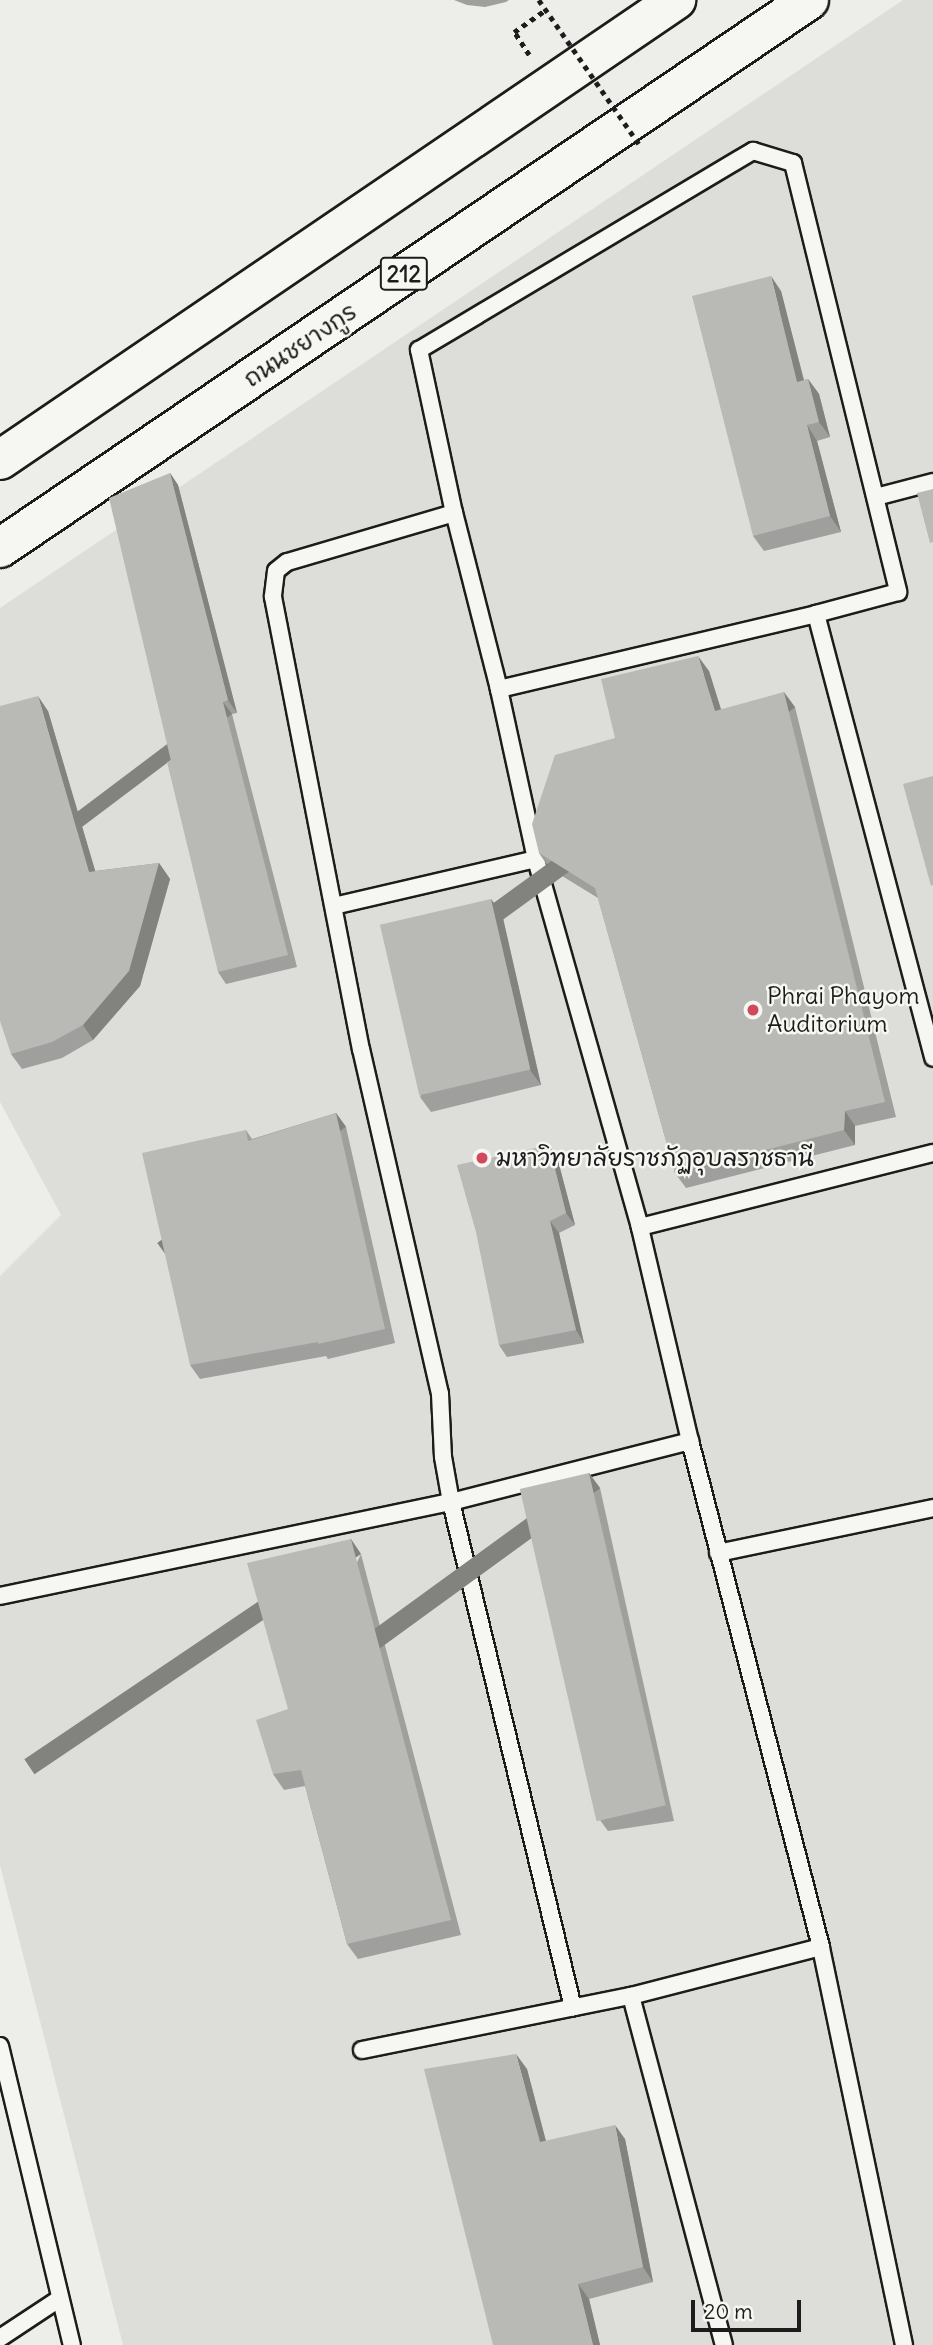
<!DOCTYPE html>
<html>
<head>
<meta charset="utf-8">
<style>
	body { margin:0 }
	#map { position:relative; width:933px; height:2345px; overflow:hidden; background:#edede9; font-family:Delius,"Playpen Sans Thai",sans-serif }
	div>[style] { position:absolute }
	.built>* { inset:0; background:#ddddda }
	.path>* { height:4.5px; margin-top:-2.25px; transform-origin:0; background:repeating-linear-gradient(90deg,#1c1c1c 0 5px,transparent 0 10px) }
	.roads { filter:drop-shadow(2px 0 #1c1c1c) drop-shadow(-2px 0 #1c1c1c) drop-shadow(0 2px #1c1c1c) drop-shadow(0 -2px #1c1c1c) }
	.lane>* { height:16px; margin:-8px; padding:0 8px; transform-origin:8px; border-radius:8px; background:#f6f6f2 }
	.primary>* { height:38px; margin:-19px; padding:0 19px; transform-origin:19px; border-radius:19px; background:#f6f6f2 }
	.path-bridge>* { height:4.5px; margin-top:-2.25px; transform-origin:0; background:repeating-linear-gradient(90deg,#1c1c1c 0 5px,transparent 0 10px) }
	.wall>* { inset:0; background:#9f9f9d }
	.shaded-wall>* { inset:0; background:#82827f; transform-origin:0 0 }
	.building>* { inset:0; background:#b9b9b6; transform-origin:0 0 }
	.dots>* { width:19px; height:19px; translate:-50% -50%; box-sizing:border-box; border:4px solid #f6f6f2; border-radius:50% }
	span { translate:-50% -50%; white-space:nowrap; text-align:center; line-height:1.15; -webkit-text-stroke:5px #f6f6f2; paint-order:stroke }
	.shield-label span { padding:2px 5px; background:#f6f6f2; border:2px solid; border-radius:5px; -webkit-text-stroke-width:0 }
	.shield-label { font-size:23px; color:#1c1c1c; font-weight:700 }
	.street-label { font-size:24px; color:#1c1c1c }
	.poi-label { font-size:24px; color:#1c1c1c }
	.left { translate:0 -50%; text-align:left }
	.scale { position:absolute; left:691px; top:2300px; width:110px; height:32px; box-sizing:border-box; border:4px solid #1c1c1c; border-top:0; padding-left:9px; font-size:21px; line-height:24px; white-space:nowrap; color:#1c1c1c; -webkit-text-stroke:5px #f6f6f2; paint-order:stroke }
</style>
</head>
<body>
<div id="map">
	<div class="built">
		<div style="clip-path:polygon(903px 0,933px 0,933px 2345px,123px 2345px,0 1865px,0 1276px,61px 1215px,0 1102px,0 608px)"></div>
	</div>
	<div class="path">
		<div style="left:529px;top:55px;width:27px;rotate:-123deg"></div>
		<div style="left:514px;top:32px;width:39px;rotate:-35deg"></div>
	</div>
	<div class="roads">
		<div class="lane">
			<div style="left:876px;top:497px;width:59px;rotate:-14.7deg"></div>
			<div style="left:454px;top:513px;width:174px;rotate:163.6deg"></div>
			<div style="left:287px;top:562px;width:14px;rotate:141deg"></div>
			<div style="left:276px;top:571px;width:26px;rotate:97deg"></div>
			<div style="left:273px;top:597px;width:460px;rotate:79deg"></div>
			<div style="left:361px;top:1049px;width:354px;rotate:77.1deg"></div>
			<div style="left:440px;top:1394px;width:63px;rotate:87.3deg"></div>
			<div style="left:443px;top:1457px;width:46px;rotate:79.9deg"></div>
			<div style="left:451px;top:1502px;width:520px;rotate:76.44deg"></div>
			<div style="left:499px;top:689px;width:326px;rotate:-13.3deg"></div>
			<div style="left:334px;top:906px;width:207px;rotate:-13.1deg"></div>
			<div style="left:640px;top:1227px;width:302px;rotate:-14.2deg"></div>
			<div style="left:718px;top:1553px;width:220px;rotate:-11.8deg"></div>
			<div style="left:0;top:1596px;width:461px;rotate:-11.8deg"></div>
			<div style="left:451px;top:1502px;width:247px;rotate:-14.3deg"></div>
			<div style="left:631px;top:1996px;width:361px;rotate:75.1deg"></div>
			<div style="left:0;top:2046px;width:308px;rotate:76.5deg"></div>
			<div style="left:362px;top:2050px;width:274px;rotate:-11.4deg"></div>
			<div style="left:631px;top:1996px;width:196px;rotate:-14.5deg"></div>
			<div style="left:0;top:2338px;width:71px;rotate:-33.5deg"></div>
			<div style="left:904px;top:2345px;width:407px;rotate:-101.8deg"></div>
			<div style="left:821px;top:1947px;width:523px;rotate:-104.51deg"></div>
			<div style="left:690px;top:1441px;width:220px;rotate:-103.2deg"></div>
			<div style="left:640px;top:1227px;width:382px;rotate:-105.8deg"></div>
			<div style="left:536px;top:859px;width:174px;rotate:-102.3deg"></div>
			<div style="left:499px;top:689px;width:182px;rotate:-104.3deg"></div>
			<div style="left:454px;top:513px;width:167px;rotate:-102.1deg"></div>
			<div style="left:419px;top:350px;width:389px;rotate:-30.8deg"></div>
			<div style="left:753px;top:151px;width:42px;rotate:16.7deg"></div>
			<div style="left:793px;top:163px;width:442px;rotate:76.2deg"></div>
			<div style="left:898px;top:592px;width:85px;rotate:165deg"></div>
			<div style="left:816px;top:614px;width:459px;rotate:75.2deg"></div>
		</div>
		<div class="primary">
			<div style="left:0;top:460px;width:818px;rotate:-34.23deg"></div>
			<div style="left:0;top:548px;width:977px;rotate:-34.11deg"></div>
		</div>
	</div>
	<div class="path-bridge">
		<div style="left:539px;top:0;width:175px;rotate:55.2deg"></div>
	</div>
	<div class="wall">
		<div style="clip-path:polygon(454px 0,509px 0,506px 2px,485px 7px,467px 5px)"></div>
		<div style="clip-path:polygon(781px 291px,804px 380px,808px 379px,819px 394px,830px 437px,817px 441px,841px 532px,764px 551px,753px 536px)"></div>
		<div style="clip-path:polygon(170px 473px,178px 485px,237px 713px,232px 714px,297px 967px,226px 984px,218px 972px)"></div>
		<div style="clip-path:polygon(709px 671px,721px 709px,795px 707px,896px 1117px,855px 1126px,855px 1145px,686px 1188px,675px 1173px,598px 898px,549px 868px,539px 853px,615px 738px)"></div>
		<div style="clip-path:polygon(48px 711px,95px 871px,159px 863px,170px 879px,140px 986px,93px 1040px,62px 1058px,22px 1069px,11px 1054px)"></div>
		<div style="clip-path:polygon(491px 899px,502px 914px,541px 1085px,431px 1112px,420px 1097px)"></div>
		<div style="clip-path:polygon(336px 1113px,346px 1127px,395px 1343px,328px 1359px,326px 1356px,200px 1379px,190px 1365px,246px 1130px,252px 1139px)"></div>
		<div style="clip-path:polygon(557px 1157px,575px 1225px,559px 1233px,584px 1343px,507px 1357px,499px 1345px)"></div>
		<div style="clip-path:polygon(589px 1473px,600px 1488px,674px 1821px,608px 1831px,597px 1816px)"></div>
		<div style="clip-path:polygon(361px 1554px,461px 1935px,358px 1959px,347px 1944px,305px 1786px,284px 1790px,273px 1774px,288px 1709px)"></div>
		<div style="clip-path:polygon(527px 2069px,546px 2141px,625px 2139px,653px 2282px,589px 2299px,600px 2345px,493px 2345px)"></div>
	</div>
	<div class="shaded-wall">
		<div style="clip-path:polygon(771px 276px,781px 291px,808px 397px,797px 382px)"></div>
		<div style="clip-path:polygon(808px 379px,819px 394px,830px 437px,819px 422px)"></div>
		<div style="clip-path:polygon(807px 425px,817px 441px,841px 532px,830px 516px)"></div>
		<div style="clip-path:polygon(170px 473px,178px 485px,237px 713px,228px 700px)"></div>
		<div style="clip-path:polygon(698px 656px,709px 671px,726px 726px,715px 711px)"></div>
		<div style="left:784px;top:692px;width:19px;height:422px;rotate:54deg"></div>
		<div style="clip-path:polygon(38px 696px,48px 711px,100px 887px,89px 872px)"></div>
		<div style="left:223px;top:702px;width:15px;height:261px;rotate:53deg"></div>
		<div style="clip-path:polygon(159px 863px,170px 879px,140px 986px,93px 1040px,83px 1025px)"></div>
		<div style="clip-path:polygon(491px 899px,502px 914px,541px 1085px,530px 1070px)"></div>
		<div style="clip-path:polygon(845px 1111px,855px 1126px,855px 1145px,844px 1130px)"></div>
		<div style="left:336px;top:1113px;width:17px;height:221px;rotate:54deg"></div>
		<div style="clip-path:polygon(549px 1145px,557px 1157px,575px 1225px,566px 1213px)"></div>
		<div style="clip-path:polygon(550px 1221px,559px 1233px,584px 1343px,576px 1330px)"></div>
		<div style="left:589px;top:1473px;width:19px;height:341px;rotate:54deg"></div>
		<div style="left:351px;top:1539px;width:18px;height:394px;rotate:56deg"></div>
		<div style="clip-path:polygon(516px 2054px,527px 2069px,550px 2157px,540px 2142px)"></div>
		<div style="clip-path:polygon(615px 2125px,625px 2139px,653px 2282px,643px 2267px)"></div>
		<div style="clip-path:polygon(578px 2284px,589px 2299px,600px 2345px,593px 2345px)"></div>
	</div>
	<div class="building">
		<div style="clip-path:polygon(771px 276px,797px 382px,808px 379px,819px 422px,807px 425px,830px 516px,753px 536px,692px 296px)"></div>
		<div style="clip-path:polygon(170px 473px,228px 700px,223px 702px,288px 955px,218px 972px,167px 762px,171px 761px,109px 498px)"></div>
		<div style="clip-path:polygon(933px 489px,933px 542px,930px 543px,917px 493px)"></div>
		<div style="clip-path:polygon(698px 656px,715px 711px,784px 692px,885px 1102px,845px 1111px,844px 1130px,675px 1173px,595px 888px,539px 853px,532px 824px,555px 755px,615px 738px,601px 679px)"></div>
		<div style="clip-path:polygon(38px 696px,89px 872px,159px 863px,129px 971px,83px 1025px,52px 1042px,11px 1054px,0 1021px,0 706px)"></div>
		<div style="clip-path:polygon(933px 776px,933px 885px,931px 886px,903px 784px)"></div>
		<div style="left:491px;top:899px;width:175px;height:114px;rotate:77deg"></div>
		<div style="clip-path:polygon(336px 1113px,385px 1329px,318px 1344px,318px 1342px,190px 1365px,142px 1153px,246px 1130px,248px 1141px)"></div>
		<div style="clip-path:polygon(549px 1145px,566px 1213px,550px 1221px,576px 1330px,499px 1345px,476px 1232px,457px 1165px)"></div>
		<div style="left:589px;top:1473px;width:341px;height:71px;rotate:77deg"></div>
		<div style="clip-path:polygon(351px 1539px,451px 1920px,347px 1944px,301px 1770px,273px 1774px,256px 1720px,288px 1709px,247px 1563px)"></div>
		<div style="clip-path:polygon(516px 2054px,540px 2142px,615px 2125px,643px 2267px,578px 2284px,593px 2345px,493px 2345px,424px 2069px)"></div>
	</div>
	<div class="dots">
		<div style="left:753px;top:1010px;background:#d1495b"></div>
		<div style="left:482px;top:1158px;background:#d1495b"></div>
	</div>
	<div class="shield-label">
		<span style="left:404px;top:274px">212</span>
	</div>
	<div class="street-label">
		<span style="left:300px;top:345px;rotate:-34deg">ถนนชยางกูร</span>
	</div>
	<div class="poi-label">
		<span class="left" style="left:767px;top:1010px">Phrai Phayom<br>Auditorium</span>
		<span class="left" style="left:496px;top:1158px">มหาวิทยาลัยราชภัฏอุบลราชธานี</span>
	</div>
	<div class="scale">20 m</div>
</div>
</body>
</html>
